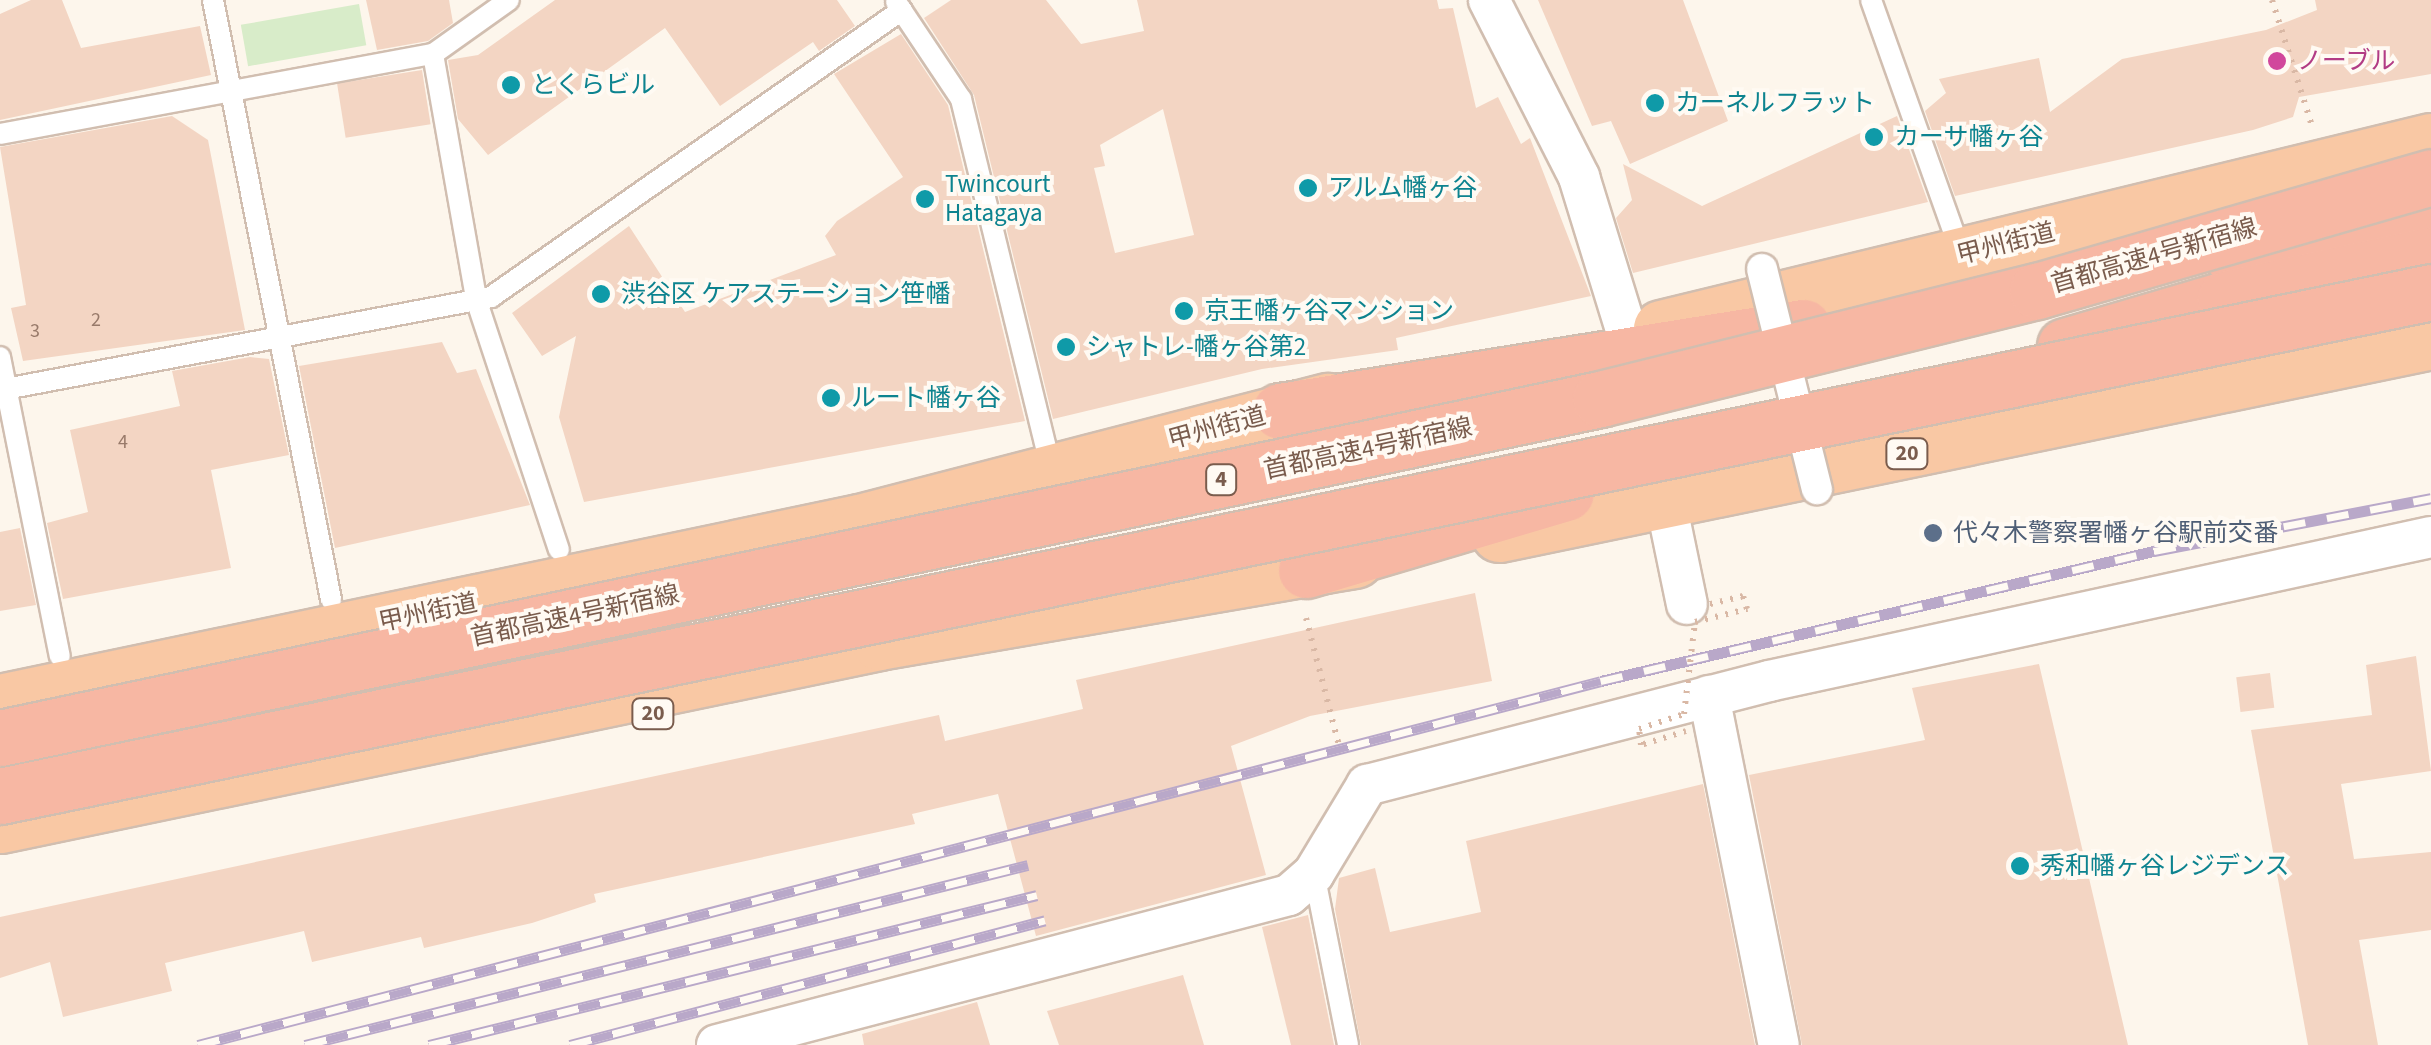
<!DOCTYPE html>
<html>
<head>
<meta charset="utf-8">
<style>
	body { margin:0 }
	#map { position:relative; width:2431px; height:1045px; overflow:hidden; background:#fdf6ec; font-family:"Source Sans 3","Noto Sans JP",sans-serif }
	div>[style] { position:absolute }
	.green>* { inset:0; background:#d8ecc9; transform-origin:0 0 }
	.building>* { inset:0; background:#f3d5c3; transform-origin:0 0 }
	.path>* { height:6px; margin-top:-3px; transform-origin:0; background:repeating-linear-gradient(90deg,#d9b8a5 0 2.5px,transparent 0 10.5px) }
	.roads { filter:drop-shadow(2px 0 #d1beb0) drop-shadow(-2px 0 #d1beb0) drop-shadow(0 2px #d1beb0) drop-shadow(0 -2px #d1beb0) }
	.service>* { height:20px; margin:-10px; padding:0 10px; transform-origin:10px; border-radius:10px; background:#fff }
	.minor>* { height:40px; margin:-20px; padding:0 20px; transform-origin:20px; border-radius:20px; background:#fff }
	.trunk>* { height:55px; margin:-27.5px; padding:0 27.5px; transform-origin:27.5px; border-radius:27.5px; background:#f9c8a4 }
	.motorway>* { height:55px; margin:-27.5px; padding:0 27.5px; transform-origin:27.5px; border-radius:27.5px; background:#f7b7a3 }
	.rail>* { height:11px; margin-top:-5.5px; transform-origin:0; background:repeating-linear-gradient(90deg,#fffaf3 0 22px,#b9a8c9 0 44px); box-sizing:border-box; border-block:2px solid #b9a8c9 }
	.path-bridge>* { height:6px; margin-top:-3px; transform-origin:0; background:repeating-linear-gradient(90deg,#d9b8a5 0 2.5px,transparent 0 10.5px) }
	.bridges { filter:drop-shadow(2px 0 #d1beb0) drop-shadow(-2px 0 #d1beb0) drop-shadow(0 2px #d1beb0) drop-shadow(0 -2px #d1beb0) }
	.pedestrian-bridge>* { height:30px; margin:-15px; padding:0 15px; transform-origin:15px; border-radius:15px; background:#fff }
	.motorway-bridge>* { height:55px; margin:-27.5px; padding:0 27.5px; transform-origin:27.5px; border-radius:27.5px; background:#f7b7a3 }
	.dots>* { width:28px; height:28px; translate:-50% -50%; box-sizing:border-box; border:5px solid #fffaf3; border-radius:50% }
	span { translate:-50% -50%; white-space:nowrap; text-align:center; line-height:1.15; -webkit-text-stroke:8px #fffaf3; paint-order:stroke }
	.number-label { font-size:20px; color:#987a6a }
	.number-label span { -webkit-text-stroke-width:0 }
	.shield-label span { padding:2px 8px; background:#fffaf3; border:2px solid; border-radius:8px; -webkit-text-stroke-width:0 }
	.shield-label { font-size:22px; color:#7a5c4d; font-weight:700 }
	.hotel-label { font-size:25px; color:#b23c85 }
	.left { translate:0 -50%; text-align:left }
	.culture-label { font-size:25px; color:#0d838f }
	.street-label { font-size:25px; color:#7a5c4d }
	.service-label { font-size:25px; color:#4e5e75 }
</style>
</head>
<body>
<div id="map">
	<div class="green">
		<div style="left:359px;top:4px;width:42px;height:120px;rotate:80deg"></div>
	</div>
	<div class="building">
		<div style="clip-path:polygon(31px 0,62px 0,81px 48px,200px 26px,211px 75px,0 120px,0 14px)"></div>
		<div style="clip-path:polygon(366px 0,449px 0,453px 23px,428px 41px,377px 50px)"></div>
		<div style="clip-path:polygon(555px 0,837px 0,855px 26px,819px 51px,813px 42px,720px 106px,665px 28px,488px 155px,458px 119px,448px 60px,478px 55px)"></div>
		<div style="clip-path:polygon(evenodd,951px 0,1046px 0,1081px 44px,1144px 31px,1137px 0,1437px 0,1439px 9px,1453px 8px,1476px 108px,1498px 97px,1521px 144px,1530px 138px,1591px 296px,1396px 338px,1398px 350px,1262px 369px,1053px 419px,974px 95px,924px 18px,951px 0,1163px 109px,1194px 235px,1115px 253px,1094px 168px,1105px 166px,1100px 145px,1163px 109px)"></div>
		<div style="clip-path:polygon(1538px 0,1683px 0,1728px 121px,1630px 164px,1611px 121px,1592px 126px)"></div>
		<div style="clip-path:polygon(2315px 0,2431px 0,2431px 74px,2299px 97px,2293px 117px,2253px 130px,1955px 196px,1925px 111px,1946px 93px,1939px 79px,2039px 58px,2050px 112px,2122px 59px,2266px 30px,2317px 10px)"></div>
		<div style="clip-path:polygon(901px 34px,948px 105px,1025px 421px,584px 502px,559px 417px,576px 336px,542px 356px,512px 313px,629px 226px,685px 312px,836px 255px,825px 236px,837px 221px,903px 177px,834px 74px)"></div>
		<div style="left:422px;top:70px;width:55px;height:86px;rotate:81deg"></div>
		<div style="clip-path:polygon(172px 116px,208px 140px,245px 330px,23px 361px,11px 308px,26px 305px,0 147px)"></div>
		<div style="clip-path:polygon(1897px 116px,1928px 202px,1633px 273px,1616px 218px,1632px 200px,1623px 164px,1702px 206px)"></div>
		<div style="clip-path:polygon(442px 342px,457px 373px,476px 369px,530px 505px,335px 548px,299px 366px)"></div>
		<div style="clip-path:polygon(250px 357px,269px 359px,289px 455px,211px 470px,231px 568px,63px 599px,47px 523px,88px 512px,70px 430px,180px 406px,172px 371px)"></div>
		<div style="clip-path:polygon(20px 528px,36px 605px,0 611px,0 532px)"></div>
		<div style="clip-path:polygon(1475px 593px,1492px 681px,1310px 716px,1231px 746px,1266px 875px,1036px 936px,998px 794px,912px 814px,915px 824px,594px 894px,596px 902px,532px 923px,424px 948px,421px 937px,312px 962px,304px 931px,165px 963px,172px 991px,63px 1017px,50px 962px,0 978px,0 917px,939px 715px,945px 741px,1083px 709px,1076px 680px)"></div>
		<div style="clip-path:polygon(2416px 656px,2431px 771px,2341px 784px,2354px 859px,2431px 852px,2431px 930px,2359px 940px,2378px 1045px,2308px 1045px,2251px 730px,2372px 715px,2366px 665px)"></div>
		<div style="clip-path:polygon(2039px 664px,2128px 1045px,1802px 1045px,1749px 775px,1925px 740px,1912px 688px)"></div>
		<div style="left:2270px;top:673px;width:35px;height:34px;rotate:83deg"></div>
		<div style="clip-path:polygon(1703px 784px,1755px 1045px,1361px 1045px,1335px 909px,1339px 878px,1375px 868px,1390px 932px,1481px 912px,1466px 841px)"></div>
		<div style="clip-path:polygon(1308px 915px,1334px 1045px,1291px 1045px,1262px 927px)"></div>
		<div style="clip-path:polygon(1183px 975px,1204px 1045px,1059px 1045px,1047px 1011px)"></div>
		<div style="clip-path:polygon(977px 1002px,990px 1045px,864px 1045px,862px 1034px)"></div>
	</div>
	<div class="path">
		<div style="left:2272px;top:0;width:129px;rotate:72.4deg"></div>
		<div style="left:1306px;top:618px;width:139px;rotate:75.5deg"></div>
	</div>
	<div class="roads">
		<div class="service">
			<div style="left:213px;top:0;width:611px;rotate:78.86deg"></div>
			<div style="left:1871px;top:0;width:269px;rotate:70.4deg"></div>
			<div style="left:896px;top:2px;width:117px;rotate:56.2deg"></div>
			<div style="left:961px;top:99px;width:368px;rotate:76.3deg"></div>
			<div style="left:433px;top:54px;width:249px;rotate:80deg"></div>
			<div style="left:476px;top:299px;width:264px;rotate:71.7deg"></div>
			<div style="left:0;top:134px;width:440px;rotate:-10.5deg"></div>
			<div style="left:433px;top:54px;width:93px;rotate:-35.4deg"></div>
			<div style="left:0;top:357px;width:305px;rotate:78.7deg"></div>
			<div style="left:0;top:390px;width:500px;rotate:-10.7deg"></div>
			<div style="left:491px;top:297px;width:501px;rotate:-34.93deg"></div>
			<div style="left:1314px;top:873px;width:175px;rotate:78.8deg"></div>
		</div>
		<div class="minor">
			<div style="left:1489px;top:0;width:199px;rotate:63deg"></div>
			<div style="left:1579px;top:177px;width:166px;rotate:72.9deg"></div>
			<div style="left:1666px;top:503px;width:103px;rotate:78.3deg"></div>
			<div style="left:1709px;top:696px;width:356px;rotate:78.7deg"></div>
			<div style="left:717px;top:1045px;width:591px;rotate:-14.69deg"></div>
			<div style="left:1289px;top:895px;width:33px;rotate:-41deg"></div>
			<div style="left:1314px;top:873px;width:103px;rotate:-58.9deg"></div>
			<div style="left:1367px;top:785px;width:415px;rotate:-14.5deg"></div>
			<div style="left:1769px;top:681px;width:677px;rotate:-12.27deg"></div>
		</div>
		<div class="trunk">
			<div style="left:1661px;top:328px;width:792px;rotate:-13.65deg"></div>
			<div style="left:1499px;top:534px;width:952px;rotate:-11.7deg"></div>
			<div style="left:0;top:702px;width:878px;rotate:-11.83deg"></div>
			<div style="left:859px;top:522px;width:484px;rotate:-14.5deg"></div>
			<div style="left:0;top:825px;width:898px;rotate:-11.76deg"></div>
			<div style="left:879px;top:642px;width:483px;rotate:-9.8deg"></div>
		</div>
		<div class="motorway">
			<div style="left:2233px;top:257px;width:202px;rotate:-11.7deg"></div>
			<div style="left:2065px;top:346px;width:167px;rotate:-16.4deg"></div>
			<div style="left:2225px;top:299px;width:211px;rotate:-12.1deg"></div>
			<div style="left:1280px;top:411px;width:530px;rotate:-9.12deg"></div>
			<div style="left:1306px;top:570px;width:271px;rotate:-16.5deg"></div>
		</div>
	</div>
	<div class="rail">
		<div style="left:198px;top:1045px;width:1449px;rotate:-14.54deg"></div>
		<div style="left:1601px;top:681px;width:568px;rotate:-13.23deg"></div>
		<div style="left:2154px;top:551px;width:282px;rotate:-10.8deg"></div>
		<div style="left:305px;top:1045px;width:745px;rotate:-13.98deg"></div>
		<div style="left:429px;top:1045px;width:626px;rotate:-13.86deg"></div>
		<div style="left:570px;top:1045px;width:491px;rotate:-14.7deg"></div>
	</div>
	<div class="path-bridge">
		<div style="left:1686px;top:731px;width:47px;rotate:162.7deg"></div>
		<div style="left:1641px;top:745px;width:16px;rotate:-97deg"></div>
		<div style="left:1639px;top:729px;width:47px;rotate:-18.4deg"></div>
		<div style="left:1684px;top:714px;width:93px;rotate:-83.2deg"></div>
		<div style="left:1695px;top:622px;width:54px;rotate:-14deg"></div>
		<div style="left:1747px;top:609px;width:14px;rotate:-107deg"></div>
		<div style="left:1743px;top:596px;width:36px;rotate:166deg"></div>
	</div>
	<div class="bridges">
		<div class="pedestrian-bridge">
			<div style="left:1762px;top:269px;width:227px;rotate:76deg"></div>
		</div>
		<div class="motorway-bridge">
			<div style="left:0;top:738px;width:1636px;rotate:-11.96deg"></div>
			<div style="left:1600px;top:399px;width:450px;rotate:-13.9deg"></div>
			<div style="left:2037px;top:291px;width:410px;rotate:-16.1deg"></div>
			<div style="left:0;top:796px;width:2483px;rotate:-11.71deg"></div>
		</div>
	</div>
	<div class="dots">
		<div style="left:2277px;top:61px;background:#d1479c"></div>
		<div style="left:511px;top:85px;background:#0f9aa8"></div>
		<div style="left:1655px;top:103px;background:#0f9aa8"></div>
		<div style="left:1874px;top:137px;background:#0f9aa8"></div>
		<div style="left:1308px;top:188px;background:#0f9aa8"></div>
		<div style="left:925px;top:199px;background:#0f9aa8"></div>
		<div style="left:601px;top:294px;background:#0f9aa8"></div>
		<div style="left:1184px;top:311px;background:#0f9aa8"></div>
		<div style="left:1066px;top:347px;background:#0f9aa8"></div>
		<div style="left:831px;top:398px;background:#0f9aa8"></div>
		<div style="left:1933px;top:533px;background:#5c6f8a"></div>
		<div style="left:2020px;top:866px;background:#0f9aa8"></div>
	</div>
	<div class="number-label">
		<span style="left:96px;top:320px">2</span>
		<span style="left:35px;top:331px">3</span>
		<span style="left:123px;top:442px">4</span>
	</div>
	<div class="shield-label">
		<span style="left:1907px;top:454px">20</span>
		<span style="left:1221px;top:480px">4</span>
		<span style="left:653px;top:714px">20</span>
	</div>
	<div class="hotel-label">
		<span class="left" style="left:2297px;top:61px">ノーブル</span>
	</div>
	<div class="culture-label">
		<span class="left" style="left:531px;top:85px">とくらビル</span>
		<span class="left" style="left:1675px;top:103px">カーネルフラット</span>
		<span class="left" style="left:1894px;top:137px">カーサ幡ヶ谷</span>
		<span class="left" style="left:945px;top:199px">Twincourt<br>Hatagaya</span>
		<span class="left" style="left:1328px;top:188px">アルム幡ヶ谷</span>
		<span class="left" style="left:621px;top:294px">渋谷区 ケアステーション笹幡</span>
		<span class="left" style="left:1204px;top:311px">京王幡ヶ谷マンション</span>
		<span class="left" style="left:1086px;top:347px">シャトレ-幡ヶ谷第2</span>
		<span class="left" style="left:851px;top:398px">ルート幡ヶ谷</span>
		<span class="left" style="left:2040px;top:866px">秀和幡ヶ谷レジデンス</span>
	</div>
	<div class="street-label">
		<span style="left:2006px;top:244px;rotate:-14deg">甲州街道</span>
		<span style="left:2154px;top:256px;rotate:-16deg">首都高速4号新宿線</span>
		<span style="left:1217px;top:428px;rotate:-15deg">甲州街道</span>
		<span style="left:1368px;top:449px;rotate:-12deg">首都高速4号新宿線</span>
		<span style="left:428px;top:613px;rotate:-12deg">甲州街道</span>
		<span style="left:575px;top:616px;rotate:-12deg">首都高速4号新宿線</span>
	</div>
	<div class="service-label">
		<span class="left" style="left:1953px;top:533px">代々木警察署幡ヶ谷駅前交番</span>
	</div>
</div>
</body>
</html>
